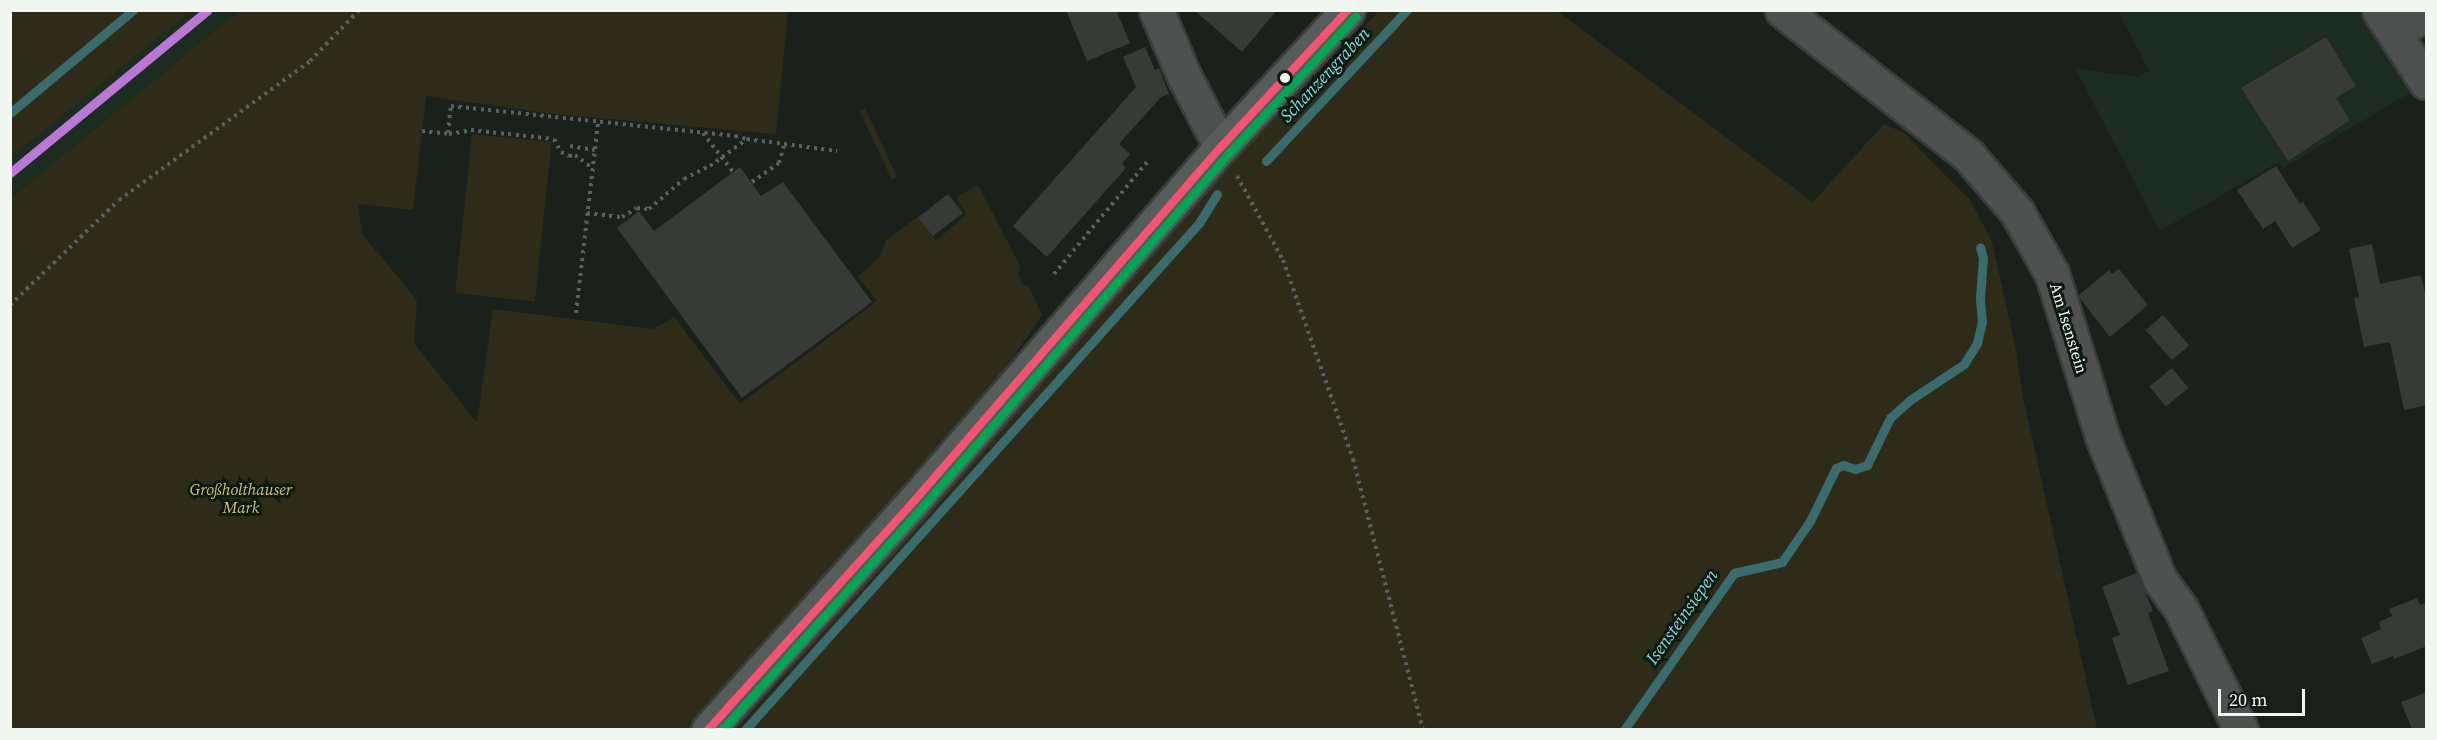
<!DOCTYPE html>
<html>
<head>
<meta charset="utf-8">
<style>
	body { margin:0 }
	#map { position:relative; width:2437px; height:740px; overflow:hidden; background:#1a211b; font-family:"Source Serif 4",serif }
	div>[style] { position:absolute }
	.built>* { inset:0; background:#1c2c1f }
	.green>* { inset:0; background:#2e2c19; transform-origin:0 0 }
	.stream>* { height:9px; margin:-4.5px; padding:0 4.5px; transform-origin:4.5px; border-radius:4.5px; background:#3a6c6d }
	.building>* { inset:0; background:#373a36; transform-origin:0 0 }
	.path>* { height:4px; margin-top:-2px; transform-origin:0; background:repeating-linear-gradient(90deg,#5b5f5d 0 3px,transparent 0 7.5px) }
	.roads { filter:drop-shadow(2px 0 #393e3a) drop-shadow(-2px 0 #393e3a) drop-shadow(0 2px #393e3a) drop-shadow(0 -2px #393e3a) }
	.minor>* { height:33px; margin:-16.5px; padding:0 16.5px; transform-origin:16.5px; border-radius:16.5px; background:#4f5151 }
	.major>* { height:33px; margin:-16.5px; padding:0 16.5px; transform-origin:16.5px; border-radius:16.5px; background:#565c59 }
	.bus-1>* { height:8px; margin:-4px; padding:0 4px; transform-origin:4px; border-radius:4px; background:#f65372 }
	.bus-2>* { height:8px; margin:-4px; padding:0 4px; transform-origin:4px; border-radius:4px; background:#00a651 }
	.rail-1>* { height:9px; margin:-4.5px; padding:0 4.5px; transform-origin:4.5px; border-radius:4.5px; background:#ba77d6 }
	.dots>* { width:16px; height:16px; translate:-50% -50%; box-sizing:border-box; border:3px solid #0e1a11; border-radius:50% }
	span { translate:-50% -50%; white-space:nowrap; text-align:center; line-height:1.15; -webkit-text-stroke:6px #0e1a11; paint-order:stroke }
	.street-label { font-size:16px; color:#eff7f0 }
	.park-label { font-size:16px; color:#cbc17e; font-style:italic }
	.water-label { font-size:18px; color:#80dade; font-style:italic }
	.frame { position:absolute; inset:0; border:12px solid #eff7f0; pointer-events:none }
	.scale { position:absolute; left:2218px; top:689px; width:87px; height:27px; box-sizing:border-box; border:3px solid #eff7f0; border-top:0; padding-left:8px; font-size:18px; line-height:21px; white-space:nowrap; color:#eff7f0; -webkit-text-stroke:4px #0e1a11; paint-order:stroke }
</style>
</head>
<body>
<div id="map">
	<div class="built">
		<div style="clip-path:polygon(191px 11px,239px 11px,11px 198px,11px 157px)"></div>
		<div style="clip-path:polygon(2118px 11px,2359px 11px,2410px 93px,2283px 168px,2279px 162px,2160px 231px,2075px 68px,2136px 77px,2149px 71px)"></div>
	</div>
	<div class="green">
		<div style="clip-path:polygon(11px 10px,191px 10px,191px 11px,11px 157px)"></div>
		<div style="clip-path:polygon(1380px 10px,1557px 11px,1813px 202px,1884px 124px,1904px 133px,1970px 200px,1992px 242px,2015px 345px,2023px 397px,2097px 729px,737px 730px,899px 547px,1192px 204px)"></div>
		<div style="clip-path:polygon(239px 11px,788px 11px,776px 134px,555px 114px,426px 96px,413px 210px,358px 204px,362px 234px,417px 300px,414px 343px,477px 423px,493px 309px,653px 329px,674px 317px,740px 404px,877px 301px,858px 277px,880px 256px,886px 240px,918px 217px,936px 241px,967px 214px,956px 197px,978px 185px,1020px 266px,1018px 274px,1022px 285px,1029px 286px,1042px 315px,915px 500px,708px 729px,11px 730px,11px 198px)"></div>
		<div style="left:865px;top:108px;width:76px;height:6px;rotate:65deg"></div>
		<div style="left:472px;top:134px;width:80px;height:160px;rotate:6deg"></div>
	</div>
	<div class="stream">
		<div style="left:10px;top:113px;width:160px;rotate:-39.9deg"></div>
		<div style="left:1266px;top:161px;width:207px;rotate:-47deg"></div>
		<div style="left:745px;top:730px;width:681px;rotate:-48.16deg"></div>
		<div style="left:1199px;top:223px;width:34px;rotate:-58deg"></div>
		<div style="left:1624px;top:730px;width:192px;rotate:-55deg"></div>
		<div style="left:1734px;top:573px;width:49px;rotate:-12.9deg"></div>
		<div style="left:1782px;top:562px;width:50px;rotate:-55.7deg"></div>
		<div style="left:1810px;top:521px;width:59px;rotate:-63.9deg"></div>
		<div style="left:1836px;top:468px;width:8px;rotate:-23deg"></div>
		<div style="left:1843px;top:465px;width:13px;rotate:18deg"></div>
		<div style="left:1855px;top:469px;width:13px;rotate:-18deg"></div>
		<div style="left:1867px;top:465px;width:52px;rotate:-63.9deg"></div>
		<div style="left:1890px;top:418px;width:27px;rotate:-42deg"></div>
		<div style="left:1910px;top:400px;width:65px;rotate:-33.7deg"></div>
		<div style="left:1964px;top:364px;width:25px;rotate:-58deg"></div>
		<div style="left:1977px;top:343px;width:22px;rotate:-77deg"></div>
		<div style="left:1982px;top:322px;width:24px;rotate:-95deg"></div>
		<div style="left:1980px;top:298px;width:40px;rotate:-85.7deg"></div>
		<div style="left:1983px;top:258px;width:11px;rotate:-105deg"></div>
	</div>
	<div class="building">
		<div style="clip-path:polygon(1066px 10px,1116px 10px,1130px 43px,1087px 61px)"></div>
		<div style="clip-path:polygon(1194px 10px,1277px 10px,1242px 52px)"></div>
		<div style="clip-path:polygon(2326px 37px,2356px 86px,2336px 98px,2350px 120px,2288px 161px,2241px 88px)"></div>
		<div style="clip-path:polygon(1145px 47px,1155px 70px,1159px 68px,1169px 94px,1161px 97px,1119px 144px,1130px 154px,1122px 164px,1126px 168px,1047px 257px,1013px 226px,1136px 87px,1123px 57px)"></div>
		<div style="clip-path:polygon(2276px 166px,2300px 204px,2303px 202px,2321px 230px,2292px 248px,2275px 221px,2263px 229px,2237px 190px)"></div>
		<div style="clip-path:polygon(740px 167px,761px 196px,783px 182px,872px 302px,742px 398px,617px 228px,639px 211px,654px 231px)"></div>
		<div style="left:948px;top:194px;width:24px;height:38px;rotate:52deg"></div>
		<div style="clip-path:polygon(2372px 244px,2380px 284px,2421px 275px,2427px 301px,2427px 405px,2404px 410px,2390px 342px,2364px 347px,2354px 298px,2359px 297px,2349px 249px)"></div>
		<div style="clip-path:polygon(2119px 269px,2148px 305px,2110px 337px,2078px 296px,2109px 270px,2112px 274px)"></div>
		<div style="left:2163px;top:315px;width:40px;height:23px;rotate:49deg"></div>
		<div style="left:2172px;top:368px;width:26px;height:29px;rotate:51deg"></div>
		<div style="clip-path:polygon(2137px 573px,2153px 611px,2148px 613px,2169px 671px,2128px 685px,2112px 638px,2120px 635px,2102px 587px)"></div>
		<div style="clip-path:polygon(2417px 598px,2420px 605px,2427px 602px,2427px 646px,2394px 659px,2393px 656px,2372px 664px,2361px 638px,2381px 629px,2379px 622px,2392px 616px,2389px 609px)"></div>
		<div style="clip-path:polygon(2427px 692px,2427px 729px,2412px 729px,2401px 702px)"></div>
	</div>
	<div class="path">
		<div style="left:422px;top:131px;width:27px;rotate:6deg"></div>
		<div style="left:449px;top:134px;width:22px;rotate:-10deg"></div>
		<div style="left:471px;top:130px;width:83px;rotate:6.2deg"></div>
		<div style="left:554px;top:139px;width:15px;rotate:62deg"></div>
		<div style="left:561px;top:152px;width:9px;rotate:27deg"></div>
		<div style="left:569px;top:156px;width:6px;rotate:-9deg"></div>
		<div style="left:575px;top:155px;width:21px;rotate:37deg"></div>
		<div style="left:448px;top:133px;width:27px;rotate:-84deg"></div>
		<div style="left:451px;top:106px;width:286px;rotate:6deg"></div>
		<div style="left:735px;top:136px;width:12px;rotate:14deg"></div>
		<div style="left:703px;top:133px;width:49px;rotate:52.4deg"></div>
		<div style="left:570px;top:146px;width:25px;rotate:9deg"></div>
		<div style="left:1237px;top:176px;width:96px;rotate:61.3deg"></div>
		<div style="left:1283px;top:260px;width:211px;rotate:70.6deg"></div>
		<div style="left:1353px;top:459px;width:280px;rotate:75.5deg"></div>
		<div style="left:752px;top:182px;width:33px;rotate:-35deg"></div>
		<div style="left:779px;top:163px;width:18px;rotate:-74deg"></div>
		<div style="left:587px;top:213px;width:35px;rotate:7deg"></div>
		<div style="left:622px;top:217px;width:17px;rotate:-31deg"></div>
		<div style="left:637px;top:208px;width:12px;rotate:5deg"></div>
		<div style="left:649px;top:209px;width:46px;rotate:-40.6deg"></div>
		<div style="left:684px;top:179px;width:29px;rotate:-27deg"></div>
		<div style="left:710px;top:166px;width:46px;rotate:-36.1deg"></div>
		<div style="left:747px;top:139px;width:91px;rotate:7.6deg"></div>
		<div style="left:1054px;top:274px;width:146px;rotate:-50.3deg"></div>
		<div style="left:10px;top:305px;width:151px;rotate:-43.9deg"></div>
		<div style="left:119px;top:200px;width:236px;rotate:-36deg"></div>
		<div style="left:310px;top:61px;width:71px;rotate:-46.1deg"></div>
		<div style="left:576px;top:313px;width:192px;rotate:-83.4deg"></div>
	</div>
	<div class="roads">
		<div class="minor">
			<div style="left:1156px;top:10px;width:72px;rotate:67deg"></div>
			<div style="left:1184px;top:76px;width:80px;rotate:62.5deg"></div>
			<div style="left:1782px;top:10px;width:236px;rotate:37.9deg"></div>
			<div style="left:1968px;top:155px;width:75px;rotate:49.3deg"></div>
			<div style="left:2017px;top:212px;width:71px;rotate:60.6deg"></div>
			<div style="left:2052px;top:274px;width:170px;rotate:72.8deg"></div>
			<div style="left:2102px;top:436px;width:155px;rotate:68.1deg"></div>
			<div style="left:2160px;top:580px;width:36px;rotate:54deg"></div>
			<div style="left:2181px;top:609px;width:135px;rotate:63.6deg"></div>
			<div style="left:2379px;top:10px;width:86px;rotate:56.9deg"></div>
			<div style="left:2394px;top:32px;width:37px;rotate:-29deg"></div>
		</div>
		<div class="major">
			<div style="left:708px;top:730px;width:309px;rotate:-48deg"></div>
			<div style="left:915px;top:500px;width:467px;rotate:-49.1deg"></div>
			<div style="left:1221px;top:147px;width:187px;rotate:-47.2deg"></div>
		</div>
	</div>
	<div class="bus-1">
		<div style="left:708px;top:730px;width:309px;rotate:-48deg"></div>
		<div style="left:915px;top:500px;width:467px;rotate:-49.1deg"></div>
		<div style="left:1221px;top:147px;width:187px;rotate:-47.2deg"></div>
	</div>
	<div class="bus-2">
		<div style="left:723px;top:730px;width:300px;rotate:-48.1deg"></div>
		<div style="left:923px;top:507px;width:467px;rotate:-49.1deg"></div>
		<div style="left:1229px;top:154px;width:187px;rotate:-47.2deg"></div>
	</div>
	<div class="rail-1">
		<div style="left:10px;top:173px;width:256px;rotate:-39.5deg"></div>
	</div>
	<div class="dots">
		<div style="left:1285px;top:78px;background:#eff7f0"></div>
	</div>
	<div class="street-label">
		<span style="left:2069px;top:328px;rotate:73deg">Am Isenstein</span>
	</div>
	<div class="park-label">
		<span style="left:241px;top:498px">Großholthauser<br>Mark</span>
	</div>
	<div class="water-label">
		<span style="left:1325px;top:75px;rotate:-47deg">Schanzengraben</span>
		<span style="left:1682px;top:617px;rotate:-55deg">Isensteinsiepen</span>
	</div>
	<div class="frame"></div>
	<div class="scale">20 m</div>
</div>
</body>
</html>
